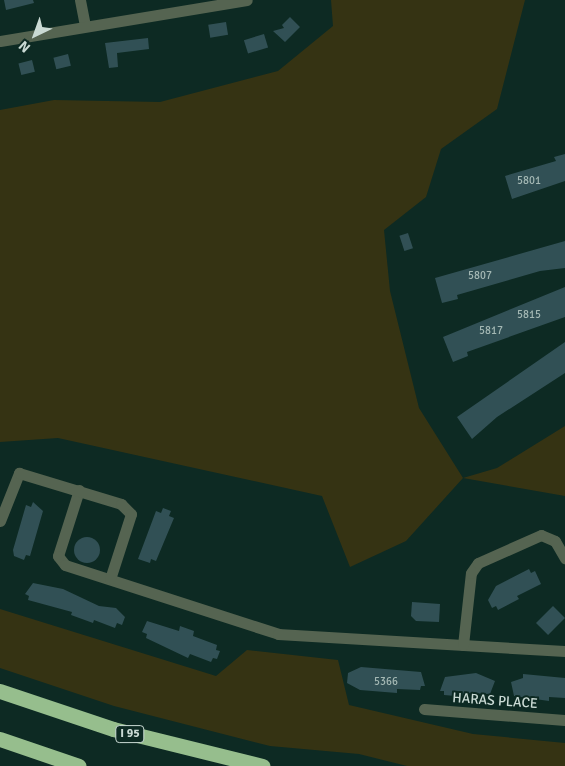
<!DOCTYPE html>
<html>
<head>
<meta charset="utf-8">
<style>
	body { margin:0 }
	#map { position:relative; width:565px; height:766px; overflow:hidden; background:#0d2a23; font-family:Signika,sans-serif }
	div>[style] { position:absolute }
	.green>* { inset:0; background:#353313 }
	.building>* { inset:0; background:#315055; transform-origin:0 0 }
	.round { border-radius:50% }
	.minor>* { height:11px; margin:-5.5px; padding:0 5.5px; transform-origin:5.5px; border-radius:5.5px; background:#556451 }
	.highway>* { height:15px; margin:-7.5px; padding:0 7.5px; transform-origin:7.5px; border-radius:7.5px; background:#96be8d }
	span { translate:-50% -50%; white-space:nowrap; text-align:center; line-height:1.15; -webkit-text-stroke:4px #0d2a23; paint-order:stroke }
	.number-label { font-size:11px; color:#a4b8b4 }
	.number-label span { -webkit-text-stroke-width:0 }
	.shield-label span { padding:1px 4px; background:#0d2a23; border:1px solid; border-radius:4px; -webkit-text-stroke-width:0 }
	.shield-label { font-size:12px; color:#cadad4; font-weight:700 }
	.street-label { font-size:14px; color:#cadad4 }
	.north { position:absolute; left:10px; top:10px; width:50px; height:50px; -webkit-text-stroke:4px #0d2a23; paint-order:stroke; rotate:222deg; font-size:14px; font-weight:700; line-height:20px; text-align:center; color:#cadad4 }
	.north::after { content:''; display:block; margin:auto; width:18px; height:22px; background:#cadad4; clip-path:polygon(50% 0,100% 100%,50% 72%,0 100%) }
</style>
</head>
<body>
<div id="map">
	<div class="green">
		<div style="clip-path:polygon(331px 0,525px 0,497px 109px,441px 149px,426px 197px,384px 230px,390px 291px,419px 408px,463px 478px,497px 468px,565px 426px,565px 496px,463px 478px,406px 541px,350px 567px,322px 496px,58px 438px,0 442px,0 110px,54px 100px,160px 102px,278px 71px,333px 26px)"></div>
		<div style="clip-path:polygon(0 609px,216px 676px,247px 650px,338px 660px,349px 705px,473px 734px,565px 743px,565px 766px,407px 766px,359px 754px,270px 746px,114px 706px,0 668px)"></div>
	</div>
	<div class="building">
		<div style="clip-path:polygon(4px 0,33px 0,34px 3px,6px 10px)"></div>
		<div style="clip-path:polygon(290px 17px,300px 27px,285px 42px,273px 31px,284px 28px,282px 25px)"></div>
		<div style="left:226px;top:22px;width:13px;height:18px;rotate:81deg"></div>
		<div style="left:264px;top:34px;width:14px;height:21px;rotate:73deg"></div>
		<div style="clip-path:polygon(148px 38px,149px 49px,117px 53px,118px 67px,109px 68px,105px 43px)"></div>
		<div style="left:68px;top:54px;width:12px;height:15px;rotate:76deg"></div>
		<div style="left:32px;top:60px;width:12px;height:14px;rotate:76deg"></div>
		<div style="clip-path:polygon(565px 154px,565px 181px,512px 199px,505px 176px,556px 161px,554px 157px)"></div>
		<div style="left:408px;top:233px;width:16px;height:9px;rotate:72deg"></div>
		<div style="clip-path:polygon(565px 241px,565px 268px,540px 271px,457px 295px,458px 299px,442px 303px,435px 278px)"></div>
		<div style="clip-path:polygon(565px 287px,565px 317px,467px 352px,468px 356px,453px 362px,443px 337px)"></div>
		<div style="clip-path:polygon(565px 342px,565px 373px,497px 417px,472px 439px,457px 417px)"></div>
		<div style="clip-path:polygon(33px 502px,43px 511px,30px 556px,26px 555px,24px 560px,14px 556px,13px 550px,26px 505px,31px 507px)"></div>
		<div style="clip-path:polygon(163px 508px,171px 511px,169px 516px,174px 518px,156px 561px,151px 559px,150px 563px,138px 559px,156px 511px,161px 513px)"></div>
		<div class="round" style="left:74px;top:537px;width:26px;height:26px"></div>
		<div style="clip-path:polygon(529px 569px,531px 573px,535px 571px,541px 584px,517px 596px,519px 599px,498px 610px,496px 606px,492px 608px,488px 600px,496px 586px)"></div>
		<div style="clip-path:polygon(33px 583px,63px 589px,99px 606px,116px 608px,125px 617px,122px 625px,117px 623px,115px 628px,94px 620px,93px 623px,71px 615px,72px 612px,28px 600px,29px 596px,25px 594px)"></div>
		<div style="clip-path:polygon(412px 602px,440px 604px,439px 622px,416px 621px,411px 616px)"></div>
		<div style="left:553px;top:606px;width:17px;height:24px;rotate:45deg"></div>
		<div style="clip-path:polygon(147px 621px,179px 631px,180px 626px,194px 631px,193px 636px,217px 645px,216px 650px,220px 651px,217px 659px,213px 658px,211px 662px,190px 654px,188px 658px,146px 638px,147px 634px,142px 632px)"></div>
		<div style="clip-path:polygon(361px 667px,421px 672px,425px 686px,421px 686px,420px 690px,397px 689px,397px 693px,360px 690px,347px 683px,348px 673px)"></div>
		<div style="clip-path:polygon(476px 673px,495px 681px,490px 694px,467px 693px,467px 697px,444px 695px,444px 691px,440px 691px,445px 677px)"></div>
		<div style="clip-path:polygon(523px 674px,565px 678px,565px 698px,549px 697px,549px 701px,514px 696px,511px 682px,523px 678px)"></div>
	</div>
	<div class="minor">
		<div style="left:80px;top:0;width:25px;rotate:79deg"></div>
		<div style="left:0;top:41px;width:250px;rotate:-9.4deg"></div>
		<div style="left:79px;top:490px;width:69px;rotate:107.7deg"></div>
		<div style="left:58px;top:556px;width:11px;rotate:52deg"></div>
		<div style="left:65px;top:565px;width:224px;rotate:17.9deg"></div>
		<div style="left:278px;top:634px;width:288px;rotate:3.4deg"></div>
		<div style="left:0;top:521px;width:52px;rotate:-68.4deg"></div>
		<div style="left:19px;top:473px;width:107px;rotate:16.9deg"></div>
		<div style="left:121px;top:504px;width:14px;rotate:45deg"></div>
		<div style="left:131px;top:514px;width:68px;rotate:107.9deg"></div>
		<div style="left:463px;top:645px;width:72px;rotate:-83.7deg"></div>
		<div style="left:471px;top:573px;width:12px;rotate:-55deg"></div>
		<div style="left:478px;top:563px;width:69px;rotate:-24deg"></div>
		<div style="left:541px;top:535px;width:15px;rotate:23deg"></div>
		<div style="left:555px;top:541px;width:20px;rotate:60deg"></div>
		<div style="left:424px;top:709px;width:141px;rotate:4.5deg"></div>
	</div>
	<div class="highway">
		<div style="left:0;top:691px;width:119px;rotate:18.6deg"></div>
		<div style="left:113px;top:729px;width:154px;rotate:13.9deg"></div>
		<div style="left:0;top:739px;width:83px;rotate:18.9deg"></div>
	</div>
	<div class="number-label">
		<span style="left:529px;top:181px">5801</span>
		<span style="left:480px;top:276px">5807</span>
		<span style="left:529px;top:315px">5815</span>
		<span style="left:491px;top:331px">5817</span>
		<span style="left:386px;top:682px">5366</span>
	</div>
	<div class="shield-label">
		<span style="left:130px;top:734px">I 95</span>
	</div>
	<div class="street-label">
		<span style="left:495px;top:701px;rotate:4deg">HARAS PLACE</span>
	</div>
	<div class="north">N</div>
</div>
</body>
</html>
